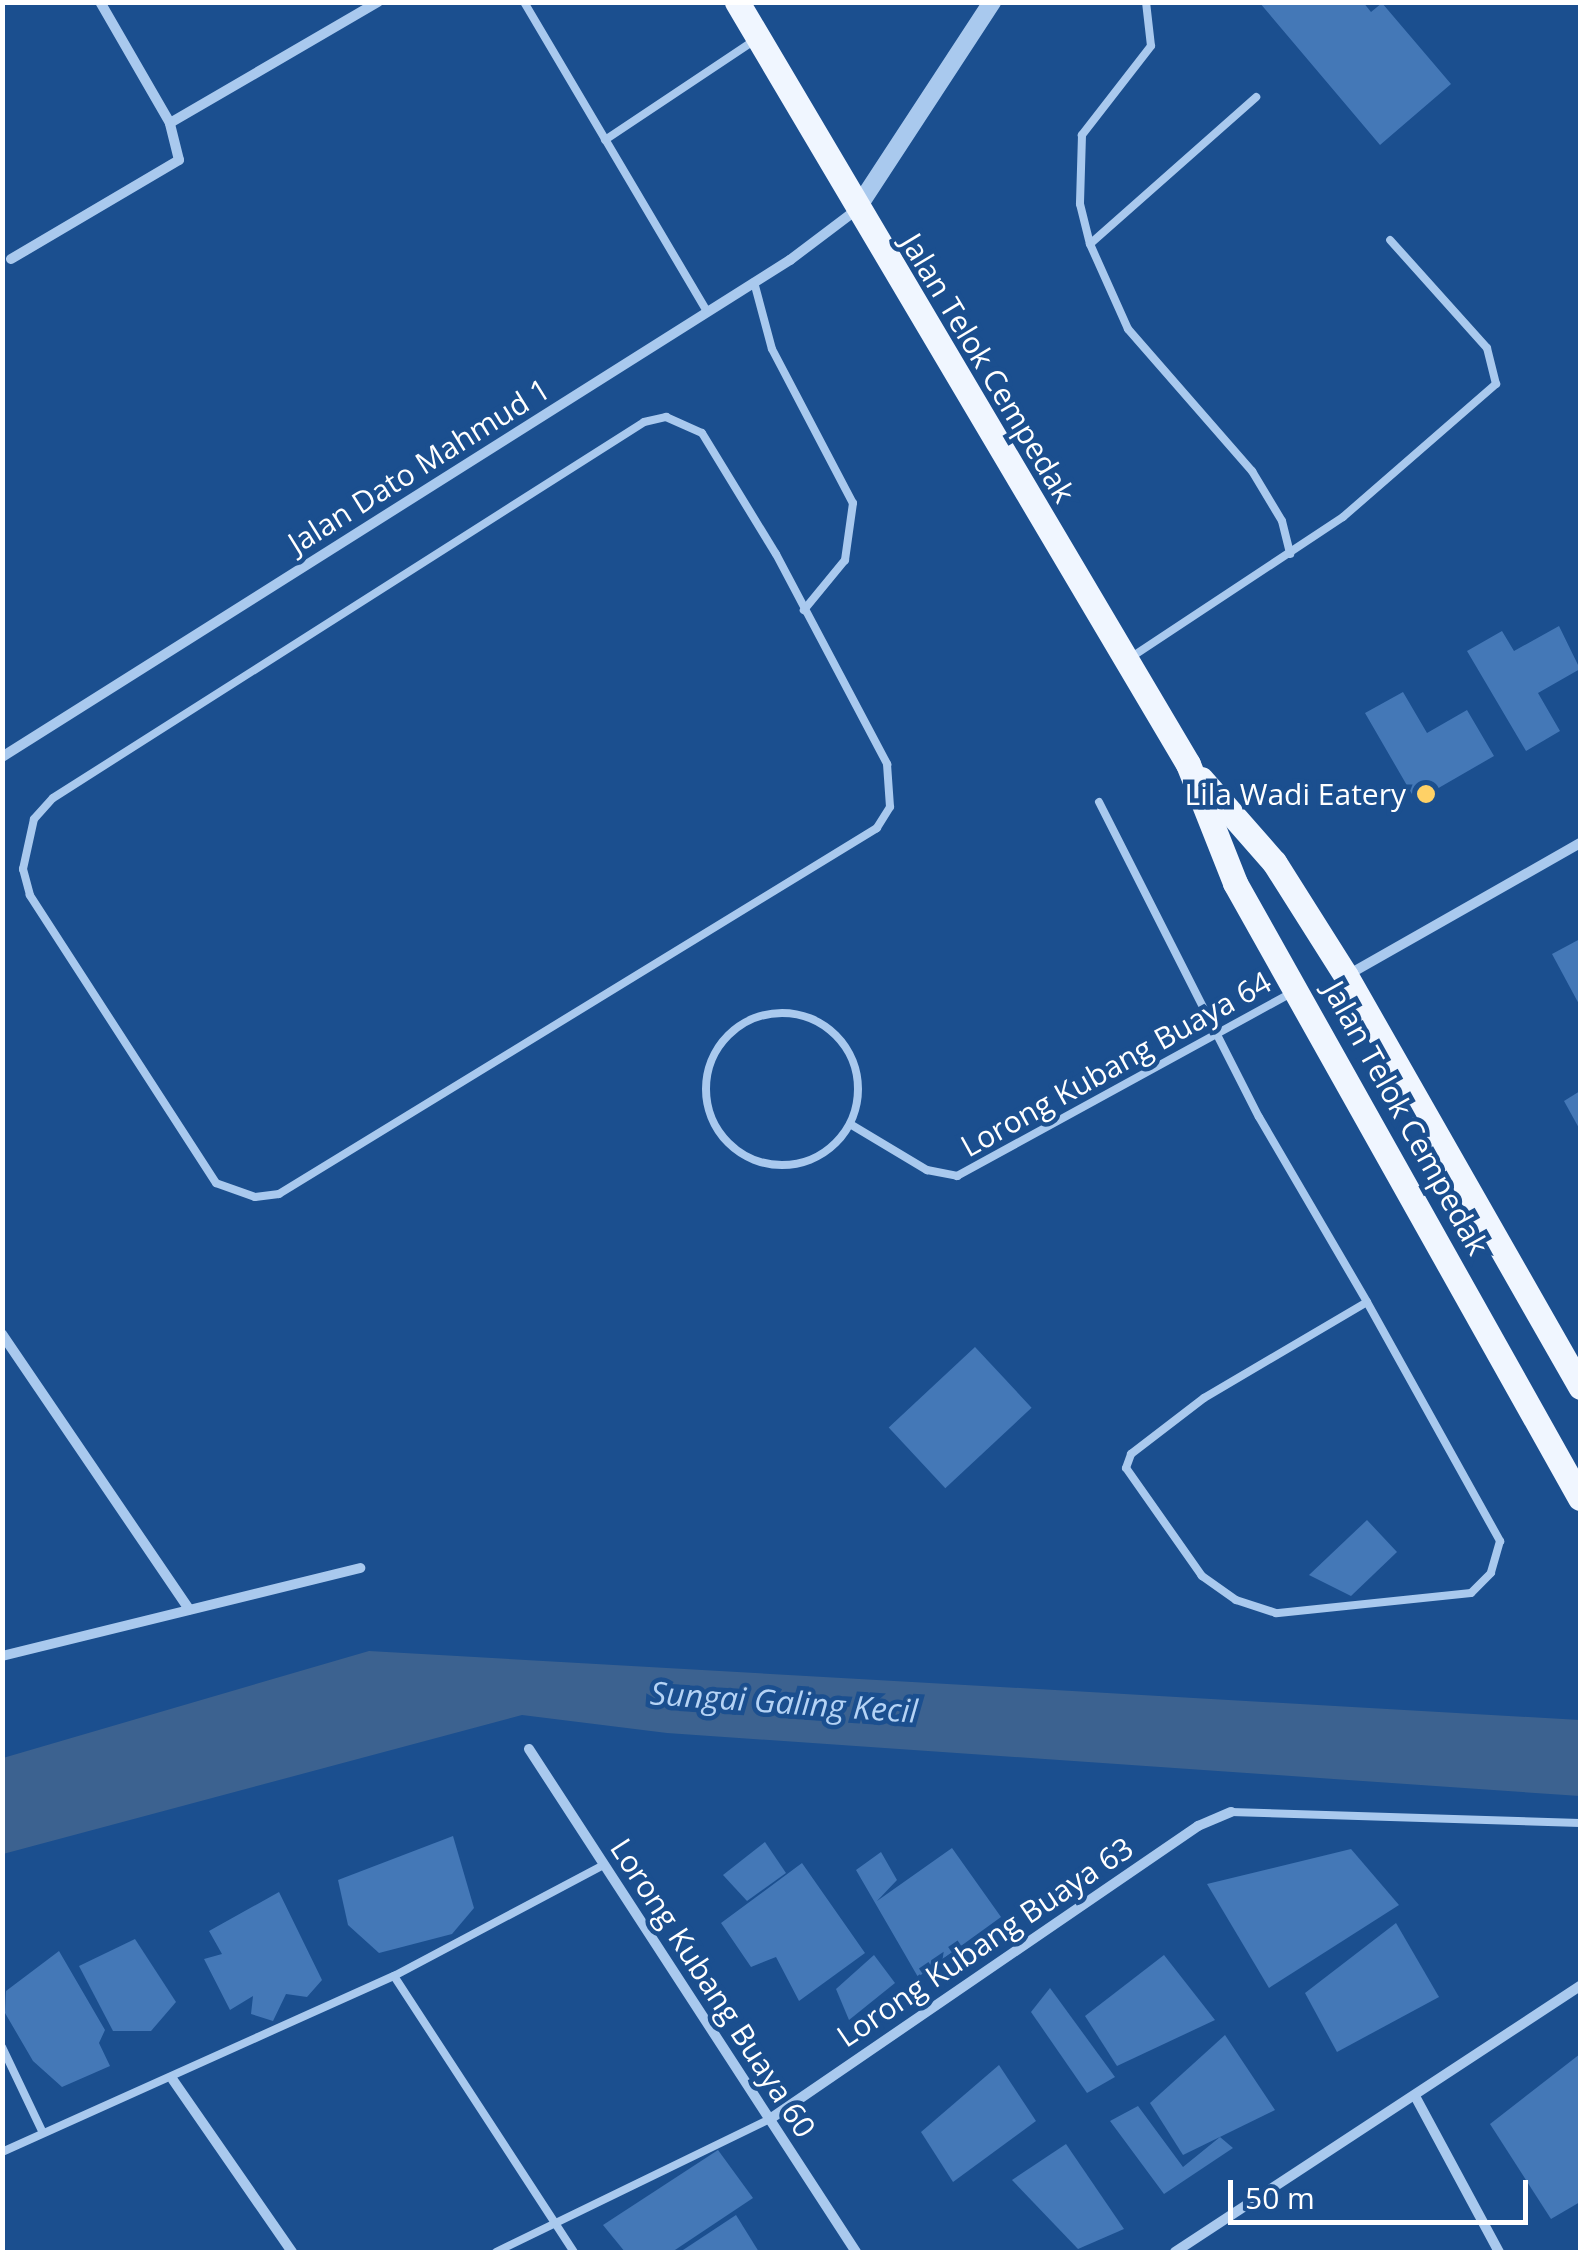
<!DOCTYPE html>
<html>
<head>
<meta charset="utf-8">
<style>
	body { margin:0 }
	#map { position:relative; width:1583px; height:2255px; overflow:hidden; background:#1b4f8f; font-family:"Open Sans",sans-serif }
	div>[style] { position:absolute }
	.water>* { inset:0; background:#3c6290 }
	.building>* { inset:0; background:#4478b7; transform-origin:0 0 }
	.service>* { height:8px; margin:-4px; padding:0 4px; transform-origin:4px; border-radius:4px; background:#a9c9ee }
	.service>.ring { margin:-4px; padding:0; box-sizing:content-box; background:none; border:8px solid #a9c9ee; border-radius:50% }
	.minor>* { height:10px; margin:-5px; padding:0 5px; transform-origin:5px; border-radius:5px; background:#a9c9ee }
	.tertiary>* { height:18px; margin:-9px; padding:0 9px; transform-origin:9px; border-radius:9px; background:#a9c9ee }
	.primary>* { height:25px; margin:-12.5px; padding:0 12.5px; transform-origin:12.5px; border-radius:12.5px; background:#f0f6ff }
	.dots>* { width:28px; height:28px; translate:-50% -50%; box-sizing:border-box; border:5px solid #1b4f8f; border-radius:50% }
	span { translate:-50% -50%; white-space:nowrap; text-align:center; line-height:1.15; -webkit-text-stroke:9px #1b4f8f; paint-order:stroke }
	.street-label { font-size:30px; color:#fff }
	.poi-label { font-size:30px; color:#fff }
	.right { translate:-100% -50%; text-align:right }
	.water-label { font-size:32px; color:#b5d3f5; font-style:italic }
	.frame { position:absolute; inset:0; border:5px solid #fff; pointer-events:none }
	.scale { position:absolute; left:1228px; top:2180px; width:300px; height:45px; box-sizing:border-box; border:5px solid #fff; border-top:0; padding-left:12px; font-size:30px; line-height:35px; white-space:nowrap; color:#fff; -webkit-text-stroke:8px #1b4f8f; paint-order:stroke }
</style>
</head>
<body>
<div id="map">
	<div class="water">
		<div style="clip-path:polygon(369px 1651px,1580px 1720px,1580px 1796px,667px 1733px,522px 1715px,3px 1854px,3px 1758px)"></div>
	</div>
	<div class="building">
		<div style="clip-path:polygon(1259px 2px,1363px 2px,1371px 12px,1382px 3px,1451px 84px,1380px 145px)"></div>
		<div style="clip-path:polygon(1559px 626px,1580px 669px,1538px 693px,1560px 731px,1526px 751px,1467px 651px,1502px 631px,1514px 651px)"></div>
		<div style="clip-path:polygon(1403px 692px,1427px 733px,1467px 710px,1494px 756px,1416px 801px,1365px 713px)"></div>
		<div style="clip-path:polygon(1580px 939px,1580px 1006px,1552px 954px)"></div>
		<div style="clip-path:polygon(1580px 1091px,1580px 1130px,1564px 1101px)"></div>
		<div style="left:975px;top:1347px;width:83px;height:118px;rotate:47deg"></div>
		<div style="clip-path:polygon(1367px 1520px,1397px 1552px,1351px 1596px,1309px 1575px)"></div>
		<div style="clip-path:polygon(453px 1836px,474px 1908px,452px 1934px,379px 1953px,348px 1925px,338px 1880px)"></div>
		<div style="clip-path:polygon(765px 1842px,786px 1873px,747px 1901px,723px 1875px)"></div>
		<div style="clip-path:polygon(952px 1848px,1001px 1917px,918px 1977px,856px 1870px,881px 1852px,897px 1880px,877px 1901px)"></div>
		<div style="clip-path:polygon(1351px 1849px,1399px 1905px,1269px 1988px,1207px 1884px)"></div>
		<div style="clip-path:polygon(802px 1863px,865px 1953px,799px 2001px,776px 1957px,751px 1967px,721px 1923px)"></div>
		<div style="clip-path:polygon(279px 1892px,322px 1980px,307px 1997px,286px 1994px,273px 2021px,251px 2014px,253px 1996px,230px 2010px,204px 1959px,222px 1954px,209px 1931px)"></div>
		<div style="clip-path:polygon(1396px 1923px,1439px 1997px,1337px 2052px,1305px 1993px)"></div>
		<div style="clip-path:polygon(135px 1939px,176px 2002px,151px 2031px,113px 2031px,79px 1966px)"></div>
		<div style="clip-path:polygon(59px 1951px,105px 2030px,99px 2043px,110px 2066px,62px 2087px,33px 2061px,5px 2013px,6px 1991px)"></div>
		<div style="clip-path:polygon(874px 1955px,895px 1983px,849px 2020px,836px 1989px)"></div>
		<div style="clip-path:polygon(1164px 1955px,1215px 2020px,1117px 2066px,1085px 2016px)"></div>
		<div style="clip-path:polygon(1050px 1988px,1115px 2077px,1087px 2093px,1031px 2012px)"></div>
		<div style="clip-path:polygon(1225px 2035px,1275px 2110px,1183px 2155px,1150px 2103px)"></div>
		<div style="clip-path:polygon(1580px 2054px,1580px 2202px,1551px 2219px,1490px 2124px)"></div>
		<div style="clip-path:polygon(999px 2065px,1036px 2121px,953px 2182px,921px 2132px)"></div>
		<div style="clip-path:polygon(1138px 2106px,1183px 2167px,1220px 2137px,1233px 2148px,1164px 2194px,1110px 2121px)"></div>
		<div style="clip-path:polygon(1066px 2144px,1124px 2229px,1078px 2249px,1012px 2180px)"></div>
		<div style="clip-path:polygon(718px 2150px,753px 2198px,672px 2252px,625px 2252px,603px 2225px)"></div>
		<div style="clip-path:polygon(736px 2215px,759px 2252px,680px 2252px)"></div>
	</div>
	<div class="service">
		<div style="left:524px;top:2px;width:360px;rotate:59.4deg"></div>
		<div style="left:1146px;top:2px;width:44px;rotate:83.5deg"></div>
		<div style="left:1151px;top:46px;width:113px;rotate:127.8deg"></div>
		<div style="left:1082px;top:135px;width:69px;rotate:91.7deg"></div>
		<div style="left:1080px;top:204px;width:41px;rotate:76deg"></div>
		<div style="left:1090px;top:244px;width:93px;rotate:65.9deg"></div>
		<div style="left:1128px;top:329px;width:189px;rotate:48.9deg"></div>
		<div style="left:1252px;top:471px;width:58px;rotate:59deg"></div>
		<div style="left:1282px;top:521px;width:34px;rotate:76deg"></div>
		<div style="left:605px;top:140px;width:180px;rotate:-33.7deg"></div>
		<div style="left:1090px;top:244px;width:222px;rotate:-41.5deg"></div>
		<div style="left:754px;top:282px;width:69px;rotate:75deg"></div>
		<div style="left:772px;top:349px;width:174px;rotate:62.3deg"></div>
		<div style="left:853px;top:503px;width:58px;rotate:98deg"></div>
		<div style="left:845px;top:560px;width:65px;rotate:129.4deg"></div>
		<div style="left:666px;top:417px;width:39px;rotate:24deg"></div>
		<div style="left:702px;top:433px;width:142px;rotate:58.6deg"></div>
		<div style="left:776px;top:554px;width:238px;rotate:62.1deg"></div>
		<div style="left:887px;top:764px;width:43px;rotate:86deg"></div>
		<div style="left:890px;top:807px;width:25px;rotate:122deg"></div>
		<div style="left:877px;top:828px;width:701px;rotate:148.53deg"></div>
		<div style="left:279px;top:1194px;width:24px;rotate:173deg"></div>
		<div style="left:255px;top:1197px;width:41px;rotate:-160.3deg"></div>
		<div style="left:216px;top:1183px;width:343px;rotate:-122.9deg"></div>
		<div style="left:30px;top:895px;width:27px;rotate:-105deg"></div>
		<div style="left:23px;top:869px;width:51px;rotate:-77.6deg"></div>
		<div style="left:34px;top:819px;width:28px;rotate:-48deg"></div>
		<div style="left:53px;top:798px;width:700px;rotate:-32.46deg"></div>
		<div style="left:644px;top:422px;width:23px;rotate:-13deg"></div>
		<div style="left:1130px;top:658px;width:255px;rotate:-33.5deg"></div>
		<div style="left:1343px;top:517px;width:203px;rotate:-41deg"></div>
		<div style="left:1496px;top:384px;width:37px;rotate:-104deg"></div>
		<div style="left:1487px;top:348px;width:145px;rotate:-131.9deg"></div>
		<div style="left:1099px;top:802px;width:353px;rotate:63.1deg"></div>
		<div style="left:1259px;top:1117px;width:214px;rotate:59.7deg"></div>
		<div style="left:1367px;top:1302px;width:274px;rotate:60.9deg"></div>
		<div style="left:1500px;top:1541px;width:33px;rotate:106deg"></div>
		<div style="left:1491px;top:1573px;width:28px;rotate:135deg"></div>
		<div style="left:1471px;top:1593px;width:196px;rotate:174.1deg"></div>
		<div style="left:1276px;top:1613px;width:42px;rotate:-162deg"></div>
		<div style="left:1236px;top:1600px;width:42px;rotate:-144.8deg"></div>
		<div style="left:1202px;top:1576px;width:132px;rotate:-125.1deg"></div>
		<div style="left:1126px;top:1468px;width:15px;rotate:-70deg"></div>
		<div style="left:1131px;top:1454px;width:92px;rotate:-37.5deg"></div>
		<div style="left:1204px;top:1398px;width:189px;rotate:-30.5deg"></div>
		<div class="ring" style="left:706px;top:1013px;width:144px;height:144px"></div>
		<div style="left:850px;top:1124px;width:90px;rotate:30.9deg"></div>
		<div style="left:927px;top:1170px;width:31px;rotate:11deg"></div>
		<div style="left:957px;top:1176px;width:379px;rotate:-28.7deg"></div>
		<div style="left:1231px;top:1812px;width:349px;rotate:1.8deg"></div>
		<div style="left:394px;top:1976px;width:330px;rotate:56.9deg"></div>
		<div style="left:2px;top:2047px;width:93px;rotate:64.5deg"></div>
		<div style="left:2px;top:2152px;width:430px;rotate:-24.2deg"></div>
		<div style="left:394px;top:1976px;width:235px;rotate:-27.9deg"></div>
		<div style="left:496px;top:2252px;width:305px;rotate:-25.9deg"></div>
	</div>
	<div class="minor">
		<div style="left:170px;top:123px;width:241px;rotate:-30.2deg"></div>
		<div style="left:11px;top:259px;width:195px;rotate:-30.5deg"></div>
		<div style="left:179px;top:160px;width:38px;rotate:-104deg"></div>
		<div style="left:170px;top:123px;width:140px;rotate:-120deg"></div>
		<div style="left:2px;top:757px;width:932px;rotate:-32.24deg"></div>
		<div style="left:790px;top:260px;width:83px;rotate:-37.1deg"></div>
		<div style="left:1346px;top:976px;width:269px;rotate:-29.6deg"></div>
		<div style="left:2px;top:1334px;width:333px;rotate:55.8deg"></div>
		<div style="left:2px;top:1656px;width:369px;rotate:-13.8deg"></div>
		<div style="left:529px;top:1749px;width:600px;rotate:56.97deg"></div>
		<div style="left:173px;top:2080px;width:209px;rotate:55.3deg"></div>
		<div style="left:1415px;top:2096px;width:177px;rotate:61.7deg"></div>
		<div style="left:770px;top:2119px;width:519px;rotate:-34.39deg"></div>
		<div style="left:1198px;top:1826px;width:36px;rotate:-23deg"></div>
		<div style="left:1175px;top:2252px;width:485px;rotate:-33.3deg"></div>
	</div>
	<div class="tertiary">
		<div style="left:856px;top:210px;width:249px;rotate:-56.8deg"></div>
	</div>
	<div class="primary">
		<div style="left:737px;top:2px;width:885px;rotate:59.38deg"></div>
		<div style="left:1188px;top:764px;width:128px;rotate:68.4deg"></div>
		<div style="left:1235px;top:883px;width:705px;rotate:60.71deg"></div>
		<div style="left:1201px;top:779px;width:111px;rotate:48.7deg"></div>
		<div style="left:1274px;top:862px;width:135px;rotate:57.7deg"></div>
		<div style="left:1346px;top:976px;width:473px;rotate:60.3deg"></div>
	</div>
	<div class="dots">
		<div style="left:1426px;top:794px;background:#ffd166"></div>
	</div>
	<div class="street-label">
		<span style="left:988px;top:368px;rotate:59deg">Jalan Telok Cempedak</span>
		<span style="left:419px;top:466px;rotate:-32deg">Jalan Dato Mahmud 1</span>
		<span style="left:1116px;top:1064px;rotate:-29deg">Lorong Kubang Buaya 64</span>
		<span style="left:1406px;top:1118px;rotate:61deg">Jalan Telok Cempedak</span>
		<span style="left:985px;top:1942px;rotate:-34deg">Lorong Kubang Buaya 63</span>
		<span style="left:713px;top:1988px;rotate:57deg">Lorong Kubang Buaya 60</span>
	</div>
	<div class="poi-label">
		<span class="right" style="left:1406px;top:794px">Lila Wadi Eatery</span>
	</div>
	<div class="water-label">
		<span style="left:784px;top:1702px;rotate:4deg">Sungai Galing Kecil</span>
	</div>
	<div class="frame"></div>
	<div class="scale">50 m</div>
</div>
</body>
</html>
